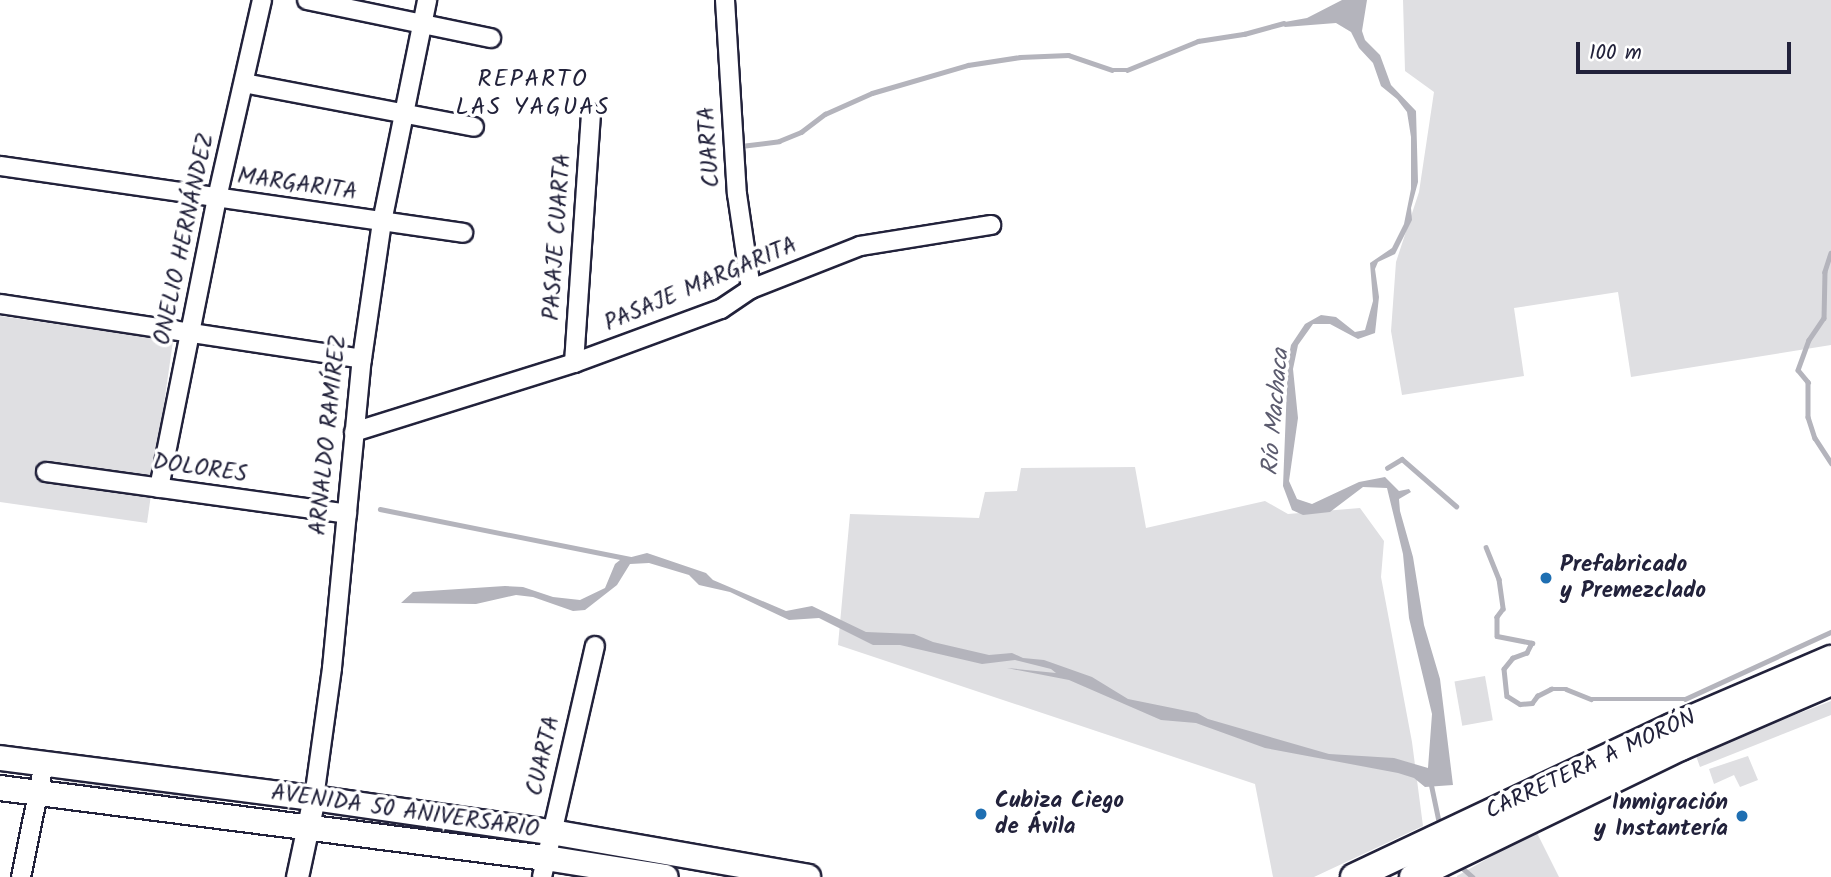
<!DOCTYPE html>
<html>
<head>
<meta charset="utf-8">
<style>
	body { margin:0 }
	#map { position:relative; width:1831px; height:877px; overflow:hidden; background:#fff; font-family:Kalam,sans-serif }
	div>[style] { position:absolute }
	.green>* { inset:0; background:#dfdfe2; transform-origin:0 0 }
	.water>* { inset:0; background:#b4b4bc }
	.stream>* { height:4.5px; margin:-2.25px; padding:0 2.25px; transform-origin:2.25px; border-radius:2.25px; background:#b4b4bc }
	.roads { filter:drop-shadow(2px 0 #22223b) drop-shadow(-2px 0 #22223b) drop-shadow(0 2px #22223b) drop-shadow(0 -2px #22223b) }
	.minor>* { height:18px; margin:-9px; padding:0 9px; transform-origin:9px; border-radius:9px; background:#fff }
	.tertiary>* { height:21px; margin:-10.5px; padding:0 10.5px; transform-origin:10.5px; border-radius:10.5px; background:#fff }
	.secondary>* { height:24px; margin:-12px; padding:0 12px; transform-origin:12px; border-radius:12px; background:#fff }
	.primary>* { height:26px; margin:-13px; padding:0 13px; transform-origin:13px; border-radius:13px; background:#fff }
	.dots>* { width:19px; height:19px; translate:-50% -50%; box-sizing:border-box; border:4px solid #fff; border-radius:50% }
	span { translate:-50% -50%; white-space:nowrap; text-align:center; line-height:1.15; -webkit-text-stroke:7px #fff; paint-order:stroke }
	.street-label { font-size:23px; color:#22223b }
	.poi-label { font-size:23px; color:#22223b; font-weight:700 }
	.left { translate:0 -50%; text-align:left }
	.right { translate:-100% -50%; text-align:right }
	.neighbourhood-label { font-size:24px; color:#22223b; letter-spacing:2px }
	.water-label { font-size:24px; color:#5c5c6f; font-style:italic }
	.scale { position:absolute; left:1576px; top:42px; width:215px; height:32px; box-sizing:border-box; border:4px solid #22223b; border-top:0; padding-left:9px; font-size:21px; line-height:24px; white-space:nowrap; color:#22223b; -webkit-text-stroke:5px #fff; paint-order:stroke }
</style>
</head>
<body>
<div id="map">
	<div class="green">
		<div style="clip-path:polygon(1403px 0,1831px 0,1831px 345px,1631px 377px,1618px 292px,1514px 308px,1524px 376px,1402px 395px,1391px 331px,1396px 262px,1419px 192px,1434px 92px,1405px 71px)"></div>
		<div style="clip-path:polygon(0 316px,173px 341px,147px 523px,0 502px)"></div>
		<div style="clip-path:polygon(1135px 467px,1146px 528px,1265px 501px,1288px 514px,1360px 508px,1384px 541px,1381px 577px,1412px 742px,1423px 826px,1314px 877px,1273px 877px,1255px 784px,838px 645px,850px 514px,979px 518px,985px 492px,1017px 491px,1021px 468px)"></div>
		<div style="left:1485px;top:676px;width:45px;height:31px;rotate:80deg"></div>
		<div style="clip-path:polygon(1831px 701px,1831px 715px,1700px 767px,1695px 753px)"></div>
		<div style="clip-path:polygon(1748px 756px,1758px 780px,1740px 787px,1734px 775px,1714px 784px,1709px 769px)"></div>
		<div style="left:61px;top:780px;width:157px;height:9px;rotate:7deg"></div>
		<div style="clip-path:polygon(332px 814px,527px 839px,526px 846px,330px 822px)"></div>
		<div style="clip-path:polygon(1536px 831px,1559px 877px,1457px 877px,1457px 876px)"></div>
	</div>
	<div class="water">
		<div style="clip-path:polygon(1342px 0,1367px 0,1362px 31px,1365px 40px,1380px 55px,1391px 85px,1416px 111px,1418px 182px,1411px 208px,1412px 220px,1395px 254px,1378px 262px,1375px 269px,1379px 297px,1375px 333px,1358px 339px,1330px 324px,1313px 324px,1298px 345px,1293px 369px,1298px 418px,1289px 481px,1297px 499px,1312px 504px,1359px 482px,1385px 477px,1399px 491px,1409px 489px,1411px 492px,1399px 499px,1400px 511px,1413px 557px,1424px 625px,1440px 679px,1453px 785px,1425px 787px,1414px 778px,1398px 773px,1265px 748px,1196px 723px,1161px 720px,1069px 680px,1007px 668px,1056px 673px,1051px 669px,1015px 660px,982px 664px,900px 645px,873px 645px,819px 618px,789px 620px,730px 592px,699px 585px,689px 575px,649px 563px,630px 564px,617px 585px,585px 610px,573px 611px,533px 597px,516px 595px,476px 604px,401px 603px,413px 592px,505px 586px,523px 587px,553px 597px,580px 600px,605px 588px,615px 564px,620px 560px,647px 553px,706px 573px,713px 580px,786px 611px,812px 606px,866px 632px,914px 634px,933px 642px,989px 655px,1012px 653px,1023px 658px,1044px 660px,1092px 677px,1128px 699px,1197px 713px,1208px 719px,1329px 754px,1394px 758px,1428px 768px,1432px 714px,1409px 618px,1403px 554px,1387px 488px,1363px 487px,1330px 512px,1303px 515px,1292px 510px,1283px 486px,1288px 360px,1291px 345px,1305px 324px,1321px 315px,1336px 317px,1355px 332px,1365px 330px,1373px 301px,1370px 263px,1392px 248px,1404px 224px,1411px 189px,1411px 137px,1407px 112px,1397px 99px,1381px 86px,1373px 63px,1359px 48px,1351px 32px,1336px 23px,1285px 27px,1279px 23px,1307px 18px)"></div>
	</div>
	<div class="stream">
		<div style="left:741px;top:146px;width:38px;rotate:-7deg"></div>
		<div style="left:779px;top:141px;width:24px;rotate:-22deg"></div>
		<div style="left:801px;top:132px;width:30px;rotate:-37deg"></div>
		<div style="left:825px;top:114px;width:51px;rotate:-24.1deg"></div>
		<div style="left:872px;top:93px;width:100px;rotate:-16.3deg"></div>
		<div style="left:968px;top:65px;width:53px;rotate:-8.7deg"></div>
		<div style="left:1020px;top:57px;width:48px;rotate:-2.4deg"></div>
		<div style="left:1068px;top:55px;width:46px;rotate:18.8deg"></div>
		<div style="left:1112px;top:70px;width:15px"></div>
		<div style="left:1127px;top:70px;width:77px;rotate:-22.2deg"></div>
		<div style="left:1198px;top:41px;width:47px;rotate:-8.7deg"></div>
		<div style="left:1244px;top:34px;width:41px;rotate:-15.4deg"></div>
		<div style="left:1831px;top:253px;width:20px;rotate:108deg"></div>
		<div style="left:1825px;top:272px;width:46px;rotate:91.2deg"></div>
		<div style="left:1824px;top:318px;width:27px;rotate:124deg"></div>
		<div style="left:1809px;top:340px;width:32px;rotate:110deg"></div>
		<div style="left:1798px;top:370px;width:16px;rotate:50deg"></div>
		<div style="left:1808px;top:382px;width:35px;rotate:90deg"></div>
		<div style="left:1808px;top:417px;width:22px;rotate:72deg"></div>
		<div style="left:1815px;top:438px;width:30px;rotate:57deg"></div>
		<div style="left:1387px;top:468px;width:17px;rotate:-31deg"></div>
		<div style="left:1402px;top:459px;width:72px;rotate:41deg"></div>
		<div style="left:380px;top:509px;width:255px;rotate:11.3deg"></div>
		<div style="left:1486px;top:547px;width:35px;rotate:68deg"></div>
		<div style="left:1499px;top:579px;width:30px;rotate:82deg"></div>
		<div style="left:1503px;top:609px;width:10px;rotate:127deg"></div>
		<div style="left:1497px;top:617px;width:19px;rotate:90deg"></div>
		<div style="left:1497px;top:636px;width:36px;rotate:11deg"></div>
		<div style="left:1532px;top:643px;width:11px;rotate:117deg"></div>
		<div style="left:1527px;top:653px;width:15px;rotate:160deg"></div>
		<div style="left:1513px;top:658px;width:14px;rotate:129deg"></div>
		<div style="left:1504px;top:669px;width:27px;rotate:84deg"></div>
		<div style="left:1507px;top:696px;width:15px;rotate:32deg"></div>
		<div style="left:1520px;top:704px;width:12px;rotate:-5deg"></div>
		<div style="left:1532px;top:703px;width:9px;rotate:-54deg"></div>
		<div style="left:1537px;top:696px;width:16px;rotate:-27deg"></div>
		<div style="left:1551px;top:689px;width:15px"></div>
		<div style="left:1566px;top:689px;width:27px;rotate:22deg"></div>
		<div style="left:1591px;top:699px;width:94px"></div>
		<div style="left:1685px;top:699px;width:161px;rotate:-24.7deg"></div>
		<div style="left:1431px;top:783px;width:44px;rotate:78.2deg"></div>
		<div style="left:1459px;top:865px;width:18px;rotate:41deg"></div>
	</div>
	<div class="roads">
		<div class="minor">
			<div style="left:307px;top:0;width:188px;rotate:11.7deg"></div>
			<div style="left:725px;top:0;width:194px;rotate:86.5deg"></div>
			<div style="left:737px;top:194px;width:96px;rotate:81.6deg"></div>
			<div style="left:244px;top:83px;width:234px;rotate:10.8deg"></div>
			<div style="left:0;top:166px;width:468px;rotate:8.2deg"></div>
			<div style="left:0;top:304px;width:366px;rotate:8.6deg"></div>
			<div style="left:574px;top:363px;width:250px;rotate:-86.1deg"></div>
			<div style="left:354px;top:432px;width:231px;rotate:-17.4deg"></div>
			<div style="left:574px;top:363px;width:157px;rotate:-20.2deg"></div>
			<div style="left:721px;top:309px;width:36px;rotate:-34deg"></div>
			<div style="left:751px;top:289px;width:117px;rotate:-21.5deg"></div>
			<div style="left:860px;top:246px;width:133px;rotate:-9.1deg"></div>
			<div style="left:46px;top:472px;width:304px;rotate:7.9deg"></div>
			<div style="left:159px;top:488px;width:296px;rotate:-78.7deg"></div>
			<div style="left:217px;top:198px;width:203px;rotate:-77.2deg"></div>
			<div style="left:314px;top:798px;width:131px;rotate:-82.1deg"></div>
			<div style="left:332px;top:668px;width:310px;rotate:-84.5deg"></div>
			<div style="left:362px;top:359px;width:138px;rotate:-81.7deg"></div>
			<div style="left:382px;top:222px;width:227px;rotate:-78.5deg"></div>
			<div style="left:21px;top:877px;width:115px;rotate:-78.5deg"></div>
			<div style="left:542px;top:877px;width:237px;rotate:-77.1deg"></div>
		</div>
		<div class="tertiary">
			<div style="left:297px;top:877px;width:81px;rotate:-77.9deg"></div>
		</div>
		<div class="secondary">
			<div style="left:0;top:758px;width:317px;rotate:7.3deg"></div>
			<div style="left:314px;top:798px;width:239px;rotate:8.2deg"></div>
			<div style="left:551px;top:832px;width:261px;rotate:9.9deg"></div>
			<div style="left:0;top:788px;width:550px;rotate:7.31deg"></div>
			<div style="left:546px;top:858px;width:121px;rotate:9deg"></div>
		</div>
		<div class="primary">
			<div style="left:1354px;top:877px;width:352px;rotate:-25.3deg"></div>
			<div style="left:1672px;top:727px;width:173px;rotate:-23.2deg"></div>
			<div style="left:1413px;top:877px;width:298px;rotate:-25.9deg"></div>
			<div style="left:1681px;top:747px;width:163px;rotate:-23.4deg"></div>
		</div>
	</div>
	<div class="dots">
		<div style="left:1546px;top:578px;background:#1f6fb2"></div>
		<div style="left:981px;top:814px;background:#1f6fb2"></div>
		<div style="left:1742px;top:816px;background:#1f6fb2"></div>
	</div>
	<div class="street-label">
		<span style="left:710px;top:147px;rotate:-94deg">CUARTA</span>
		<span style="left:297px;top:185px;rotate:8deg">MARGARITA</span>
		<span style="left:558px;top:237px;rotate:-86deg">PASAJE CUARTA</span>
		<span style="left:185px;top:239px;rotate:-78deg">ONELIO HERNÁNDEZ</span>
		<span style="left:701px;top:285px;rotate:-23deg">PASAJE MARGARITA</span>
		<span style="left:329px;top:435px;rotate:-84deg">ARNALDO RAMÍREZ</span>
		<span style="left:200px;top:469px;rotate:8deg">DOLORES</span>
		<span style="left:544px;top:756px;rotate:-77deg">CUARTA</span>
		<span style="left:1591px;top:765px;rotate:-25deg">CARRETERA A MORÓN</span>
		<span style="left:405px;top:812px;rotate:8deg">AVENIDA 50 ANIVERSARIO</span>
	</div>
	<div class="poi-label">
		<span class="left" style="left:1560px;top:578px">Prefabricado<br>y Premezclado</span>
		<span class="left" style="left:995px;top:814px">Cubiza Ciego<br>de Ávila</span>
		<span class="right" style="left:1728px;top:816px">Inmigración<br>y Instantería</span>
	</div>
	<div class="neighbourhood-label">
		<span style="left:533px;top:94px">REPARTO<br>LAS YAGUAS</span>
	</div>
	<div class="water-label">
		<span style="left:1276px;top:412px;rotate:-85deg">Río Machaca</span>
	</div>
	<div class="scale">100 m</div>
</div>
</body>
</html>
